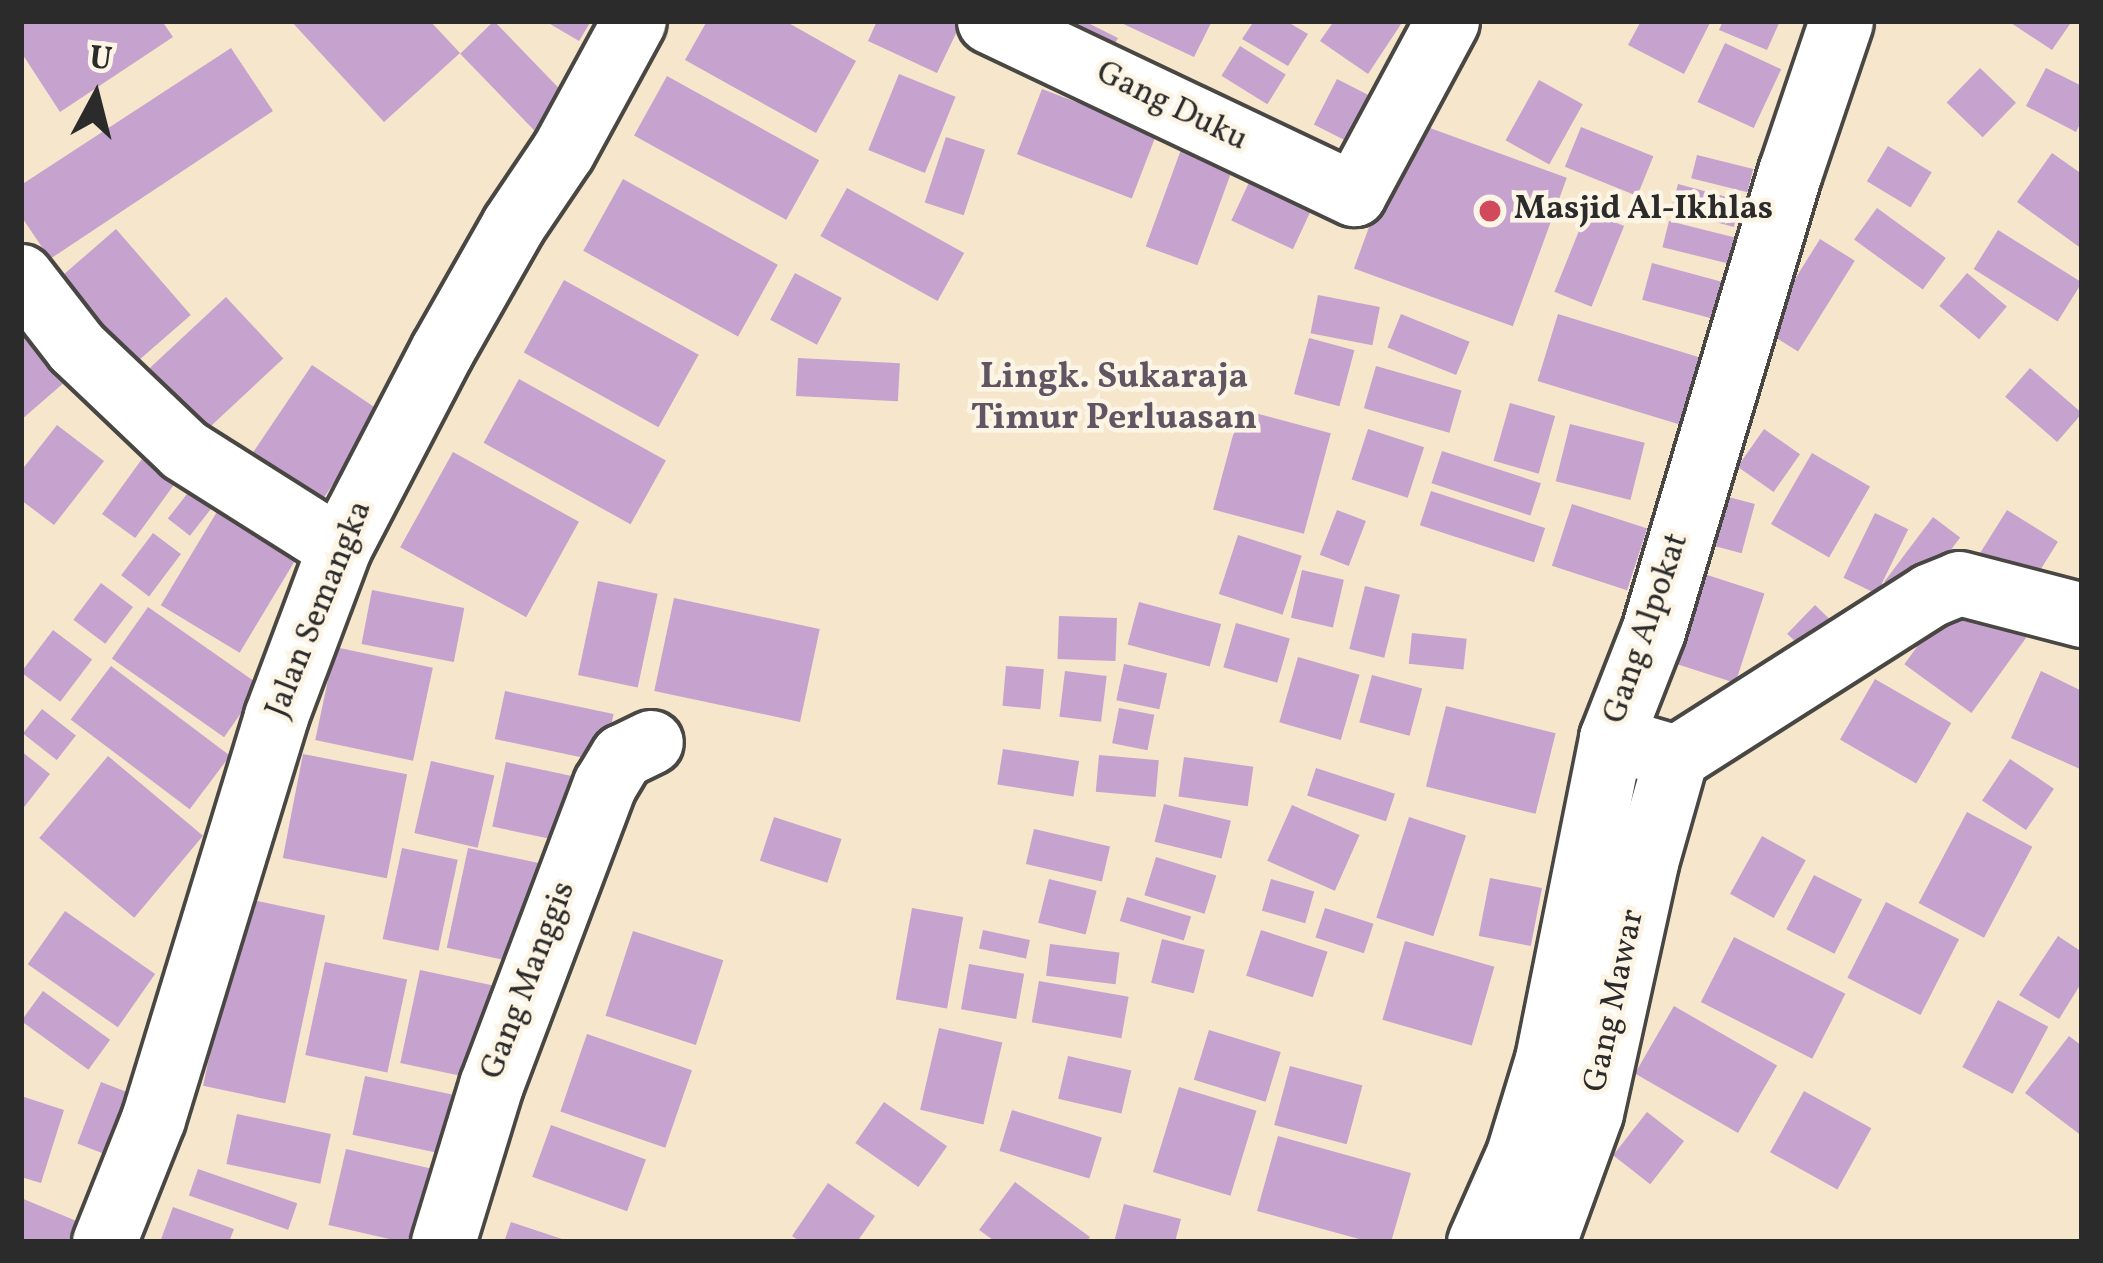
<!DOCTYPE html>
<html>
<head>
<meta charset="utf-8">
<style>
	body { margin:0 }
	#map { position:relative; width:2103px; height:1263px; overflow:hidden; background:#f6e6cc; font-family:Vollkorn,serif }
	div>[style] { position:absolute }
	.building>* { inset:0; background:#c5a3ce; transform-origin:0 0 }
	.roads { filter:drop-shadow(3px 0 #494743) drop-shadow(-3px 0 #494743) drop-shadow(0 3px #494743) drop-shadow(0 -3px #494743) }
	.street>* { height:63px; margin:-31.5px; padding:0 31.5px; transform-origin:31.5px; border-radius:31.5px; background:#fff }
	.dots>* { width:33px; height:33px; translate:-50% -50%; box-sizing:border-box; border:6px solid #fcf5e5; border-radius:50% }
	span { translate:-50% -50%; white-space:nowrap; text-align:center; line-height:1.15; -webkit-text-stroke:9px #fcf5e5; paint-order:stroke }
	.street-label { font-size:33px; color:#2b2b2b }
	.poi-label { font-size:33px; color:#2b2b2b; font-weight:700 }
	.left { translate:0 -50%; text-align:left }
	.neighbourhood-label { font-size:36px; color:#615564; font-weight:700 }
	.frame { position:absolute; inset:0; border:24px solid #2b2b2b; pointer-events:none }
	.north { position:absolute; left:36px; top:36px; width:120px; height:120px; -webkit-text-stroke:9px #fcf5e5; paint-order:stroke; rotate:7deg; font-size:33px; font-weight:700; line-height:48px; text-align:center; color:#2b2b2b }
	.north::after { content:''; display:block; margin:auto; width:42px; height:54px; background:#2b2b2b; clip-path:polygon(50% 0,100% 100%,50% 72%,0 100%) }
</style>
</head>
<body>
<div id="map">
	<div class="building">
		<div style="clip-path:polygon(21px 21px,162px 21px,173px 37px,60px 112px,21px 52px)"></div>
		<div style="clip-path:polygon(291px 21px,430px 21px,460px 53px,384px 122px)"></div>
		<div style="left:494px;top:21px;width:113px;height:47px;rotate:46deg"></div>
		<div style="clip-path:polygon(545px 21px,591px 21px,579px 41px)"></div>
		<div style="clip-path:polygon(707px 21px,785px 21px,856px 61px,816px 133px,685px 60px)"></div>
		<div style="clip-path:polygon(877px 21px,951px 21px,960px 25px,937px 73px,868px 41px)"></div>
		<div style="clip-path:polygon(1064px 21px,1084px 21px,1118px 38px,1104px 63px,1055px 38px)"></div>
		<div style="clip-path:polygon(1117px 21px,1212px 21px,1194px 57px)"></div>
		<div style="clip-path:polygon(1254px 21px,1286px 21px,1308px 34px,1288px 66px,1242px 39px)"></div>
		<div style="clip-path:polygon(1334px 21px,1403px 21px,1368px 74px,1320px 41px)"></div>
		<div style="clip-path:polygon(1641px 21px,1711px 21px,1684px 74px,1628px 45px)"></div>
		<div style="clip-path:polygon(1723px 21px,1780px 21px,1767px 50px,1719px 30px)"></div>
		<div style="clip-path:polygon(2008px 21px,2072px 21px,2052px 50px)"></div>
		<div style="left:1725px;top:43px;width:62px;height:65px;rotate:25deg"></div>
		<div style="left:1240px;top:46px;width:54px;height:35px;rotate:32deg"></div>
		<div style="clip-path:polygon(231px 48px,273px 111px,50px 259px,21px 216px,21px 185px)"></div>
		<div style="left:1980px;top:68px;width:50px;height:48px;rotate:44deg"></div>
		<div style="clip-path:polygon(2046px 68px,2082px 86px,2082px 120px,2076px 132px,2026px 106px)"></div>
		<div style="left:899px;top:74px;width:61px;height:82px;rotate:22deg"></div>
		<div style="left:667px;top:76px;width:174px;height:68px;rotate:29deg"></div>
		<div style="left:1337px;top:79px;width:56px;height:51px;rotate:27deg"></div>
		<div style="left:1539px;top:80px;width:50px;height:69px;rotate:29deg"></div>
		<div style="left:1042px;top:89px;width:123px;height:70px;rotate:21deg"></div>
		<div style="left:1408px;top:120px;width:169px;height:158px;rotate:20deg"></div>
		<div style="left:1581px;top:127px;width:78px;height:43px;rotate:22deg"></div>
		<div style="left:946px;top:137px;width:41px;height:69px;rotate:18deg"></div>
		<div style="left:1183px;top:144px;width:55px;height:109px;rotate:20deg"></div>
		<div style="left:1888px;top:146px;width:51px;height:41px;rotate:31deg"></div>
		<div style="clip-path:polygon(2052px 153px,2082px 174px,2082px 249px,2017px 202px)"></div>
		<div style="left:1697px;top:155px;width:58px;height:24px;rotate:14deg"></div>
		<div style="left:1252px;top:176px;width:68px;height:49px;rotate:25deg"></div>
		<div style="left:623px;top:179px;width:177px;height:82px;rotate:29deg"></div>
		<div style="left:1678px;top:184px;width:65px;height:27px;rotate:15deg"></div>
		<div style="left:847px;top:188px;width:134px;height:55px;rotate:29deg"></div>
		<div style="left:1877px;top:208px;width:85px;height:39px;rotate:36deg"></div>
		<div style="left:1587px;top:211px;width:40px;height:87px;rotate:22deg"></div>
		<div style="left:1669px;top:221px;width:76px;height:27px;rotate:14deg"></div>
		<div style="left:116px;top:229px;width:114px;height:85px;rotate:49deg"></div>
		<div style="left:1998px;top:230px;width:99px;height:46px;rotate:32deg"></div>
		<div style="left:1820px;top:239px;width:41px;height:107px;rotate:32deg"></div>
		<div style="left:1652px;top:263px;width:77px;height:38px;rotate:15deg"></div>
		<div style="left:795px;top:273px;width:53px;height:53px;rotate:28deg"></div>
		<div style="left:1967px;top:273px;width:52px;height:43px;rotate:40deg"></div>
		<div style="left:564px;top:280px;width:154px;height:83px;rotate:29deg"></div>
		<div style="left:1318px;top:295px;width:63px;height:39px;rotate:11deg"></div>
		<div style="left:226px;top:297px;width:84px;height:110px;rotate:47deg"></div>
		<div style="clip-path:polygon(21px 314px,74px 374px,21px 420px)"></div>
		<div style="left:1401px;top:314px;width:74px;height:36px;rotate:22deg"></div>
		<div style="left:1558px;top:314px;width:152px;height:70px;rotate:17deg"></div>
		<div style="left:1309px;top:338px;width:47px;height:58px;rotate:15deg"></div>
		<div style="left:798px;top:358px;width:102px;height:38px;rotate:3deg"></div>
		<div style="left:312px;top:365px;width:84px;height:116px;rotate:34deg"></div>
		<div style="left:1376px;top:366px;width:89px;height:44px;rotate:16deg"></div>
		<div style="left:2030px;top:368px;width:69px;height:38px;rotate:41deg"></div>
		<div style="left:519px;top:379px;width:168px;height:73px;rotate:29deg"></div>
		<div style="left:1510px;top:403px;width:47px;height:60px;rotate:16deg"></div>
		<div style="left:1240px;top:409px;width:94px;height:104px;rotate:15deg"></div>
		<div style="left:1570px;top:424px;width:77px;height:59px;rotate:14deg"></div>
		<div style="clip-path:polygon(57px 425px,104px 461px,54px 525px,21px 500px,21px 471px)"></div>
		<div style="left:1368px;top:429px;width:59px;height:53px;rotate:18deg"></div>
		<div style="left:1764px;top:429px;width:44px;height:46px;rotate:35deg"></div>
		<div style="left:1442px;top:451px;width:104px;height:34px;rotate:18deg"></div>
		<div style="left:453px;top:452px;width:144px;height:109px;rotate:29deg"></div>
		<div style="left:1812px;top:453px;width:67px;height:82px;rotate:30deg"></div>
		<div style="left:142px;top:459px;width:41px;height:68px;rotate:36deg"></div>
		<div style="left:198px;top:480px;width:28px;height:49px;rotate:38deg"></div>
		<div style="left:1431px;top:491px;width:120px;height:36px;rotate:18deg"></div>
		<div style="left:1721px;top:495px;width:35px;height:51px;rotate:15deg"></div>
		<div style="left:1572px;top:504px;width:79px;height:65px;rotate:18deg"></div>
		<div style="left:221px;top:505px;width:92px;height:117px;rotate:31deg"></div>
		<div style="left:1337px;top:510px;width:31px;height:48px;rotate:21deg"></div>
		<div style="left:2007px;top:510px;width:60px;height:51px;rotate:32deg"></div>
		<div style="left:1875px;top:513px;width:37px;height:72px;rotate:26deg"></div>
		<div style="left:1933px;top:517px;width:34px;height:81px;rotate:37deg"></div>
		<div style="left:153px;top:533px;width:35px;height:53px;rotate:37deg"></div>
		<div style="left:1238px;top:535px;width:67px;height:62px;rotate:18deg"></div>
		<div style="left:1302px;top:570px;width:43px;height:49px;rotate:13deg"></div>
		<div style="left:1695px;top:571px;width:73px;height:94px;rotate:18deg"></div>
		<div style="left:598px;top:581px;width:61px;height:96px;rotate:12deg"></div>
		<div style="left:101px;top:583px;width:40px;height:46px;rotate:37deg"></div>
		<div style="left:1365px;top:586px;width:36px;height:65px;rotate:14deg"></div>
		<div style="left:1959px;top:589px;width:83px;height:93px;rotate:36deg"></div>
		<div style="left:372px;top:590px;width:94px;height:55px;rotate:11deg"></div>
		<div style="left:674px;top:598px;width:149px;height:95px;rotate:12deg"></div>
		<div style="left:1139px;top:602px;width:85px;height:44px;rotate:15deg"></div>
		<div style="left:1815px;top:605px;width:39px;height:40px;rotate:44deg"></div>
		<div style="left:148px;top:607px;width:137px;height:63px;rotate:35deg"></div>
		<div style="left:1059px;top:616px;width:58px;height:43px;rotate:2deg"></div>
		<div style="left:1236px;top:623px;width:56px;height:46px;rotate:16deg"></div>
		<div style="left:53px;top:630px;width:49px;height:53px;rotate:37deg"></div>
		<div style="left:1412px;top:633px;width:55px;height:31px;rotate:6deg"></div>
		<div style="left:335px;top:647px;width:100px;height:95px;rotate:12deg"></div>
		<div style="left:1298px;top:657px;width:64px;height:68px;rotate:16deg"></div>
		<div style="left:1124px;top:664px;width:44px;height:37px;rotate:12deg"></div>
		<div style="left:111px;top:666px;width:149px;height:67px;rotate:37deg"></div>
		<div style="left:1006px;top:666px;width:38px;height:40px;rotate:5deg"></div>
		<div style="left:1065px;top:671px;width:42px;height:46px;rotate:7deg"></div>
		<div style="clip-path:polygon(2041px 671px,2082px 691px,2080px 769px,2011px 738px)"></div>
		<div style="left:1372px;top:675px;width:52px;height:49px;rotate:15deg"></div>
		<div style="left:1875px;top:679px;width:88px;height:70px;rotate:30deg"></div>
		<div style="left:505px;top:691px;width:111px;height:49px;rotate:12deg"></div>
		<div style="left:1446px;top:706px;width:113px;height:83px;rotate:14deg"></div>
		<div style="left:1119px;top:708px;width:36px;height:36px;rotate:11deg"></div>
		<div style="left:42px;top:709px;width:43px;height:31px;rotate:38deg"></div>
		<div style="left:1003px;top:749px;width:77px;height:36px;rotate:9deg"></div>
		<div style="clip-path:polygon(21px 751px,50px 774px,21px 811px)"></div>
		<div style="left:303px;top:754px;width:106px;height:106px;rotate:11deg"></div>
		<div style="left:1099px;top:755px;width:60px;height:37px;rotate:5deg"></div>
		<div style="left:108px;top:756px;width:124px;height:107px;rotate:40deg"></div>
		<div style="left:1184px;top:757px;width:70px;height:40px;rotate:8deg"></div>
		<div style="left:2010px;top:759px;width:53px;height:50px;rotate:34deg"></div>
		<div style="left:431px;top:761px;width:65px;height:74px;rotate:13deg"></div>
		<div style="left:506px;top:762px;width:83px;height:66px;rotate:12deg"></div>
		<div style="left:1316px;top:768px;width:83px;height:29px;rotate:18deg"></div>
		<div style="left:1164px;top:804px;width:69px;height:39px;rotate:14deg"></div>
		<div style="left:1292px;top:805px;width:74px;height:61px;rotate:24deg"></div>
		<div style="left:1967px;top:812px;width:74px;height:103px;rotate:28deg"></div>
		<div style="left:774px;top:817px;width:71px;height:46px;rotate:18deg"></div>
		<div style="left:1409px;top:817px;width:60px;height:106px;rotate:18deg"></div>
		<div style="left:1034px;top:829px;width:78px;height:36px;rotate:13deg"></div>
		<div style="left:1762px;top:836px;width:50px;height:66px;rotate:29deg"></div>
		<div style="left:402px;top:848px;width:57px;height:93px;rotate:12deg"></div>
		<div style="left:468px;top:848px;width:76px;height:102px;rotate:12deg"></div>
		<div style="left:1156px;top:857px;width:63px;height:40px;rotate:17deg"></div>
		<div style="left:1814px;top:875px;width:54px;height:61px;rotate:27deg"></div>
		<div style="left:1490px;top:878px;width:53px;height:59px;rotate:11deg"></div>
		<div style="left:1049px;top:879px;width:49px;height:45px;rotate:14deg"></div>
		<div style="left:1271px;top:879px;width:45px;height:33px;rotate:16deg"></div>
		<div style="left:1127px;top:897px;width:67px;height:25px;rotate:17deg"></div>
		<div style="left:243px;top:898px;width:84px;height:192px;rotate:12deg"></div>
		<div style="left:1886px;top:902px;width:82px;height:85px;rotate:27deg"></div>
		<div style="left:912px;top:908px;width:52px;height:93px;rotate:10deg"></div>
		<div style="left:1325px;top:908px;width:51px;height:31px;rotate:18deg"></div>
		<div style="left:65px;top:911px;width:110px;height:65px;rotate:35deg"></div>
		<div style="left:983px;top:930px;width:48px;height:19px;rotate:12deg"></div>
		<div style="left:1261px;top:930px;width:70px;height:48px;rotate:18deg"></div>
		<div style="left:633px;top:931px;width:95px;height:89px;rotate:18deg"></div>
		<div style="clip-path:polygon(2058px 936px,2082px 952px,2082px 982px,2059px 1019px,2019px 995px)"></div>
		<div style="left:1734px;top:937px;width:125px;height:73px;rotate:27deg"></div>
		<div style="left:1162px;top:939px;width:44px;height:45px;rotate:14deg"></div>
		<div style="left:1405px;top:941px;width:93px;height:82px;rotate:16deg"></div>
		<div style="left:1050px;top:944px;width:70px;height:32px;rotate:7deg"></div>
		<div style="left:325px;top:962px;width:84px;height:95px;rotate:12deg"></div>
		<div style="left:969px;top:964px;width:56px;height:46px;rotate:10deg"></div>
		<div style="left:420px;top:970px;width:88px;height:95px;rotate:12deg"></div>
		<div style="left:1039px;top:981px;width:91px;height:42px;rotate:10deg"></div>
		<div style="left:43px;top:991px;width:83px;height:37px;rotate:36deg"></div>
		<div style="left:1998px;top:1000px;width:57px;height:76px;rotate:28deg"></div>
		<div style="left:1674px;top:1006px;width:119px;height:78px;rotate:30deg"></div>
		<div style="left:939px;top:1028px;width:65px;height:84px;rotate:13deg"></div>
		<div style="left:1209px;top:1030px;width:75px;height:52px;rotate:17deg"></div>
		<div style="left:587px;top:1034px;width:111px;height:82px;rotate:19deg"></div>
		<div style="clip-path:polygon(2069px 1036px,2082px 1046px,2082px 1136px,2025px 1093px)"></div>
		<div style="left:1068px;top:1056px;width:65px;height:44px;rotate:13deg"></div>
		<div style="left:1290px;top:1066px;width:75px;height:61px;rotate:15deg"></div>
		<div style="left:365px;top:1076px;width:107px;height:60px;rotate:12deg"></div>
		<div style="left:101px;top:1082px;width:57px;height:66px;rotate:21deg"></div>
		<div style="left:1179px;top:1087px;width:81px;height:89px;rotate:17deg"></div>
		<div style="left:1804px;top:1091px;width:77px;height:70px;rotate:29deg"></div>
		<div style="clip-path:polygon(21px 1096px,64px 1110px,41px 1183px,21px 1177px)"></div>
		<div style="left:884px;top:1102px;width:77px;height:50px;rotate:35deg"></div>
		<div style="left:1012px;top:1110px;width:94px;height:43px;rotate:17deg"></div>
		<div style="left:1647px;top:1112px;width:47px;height:55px;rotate:38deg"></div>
		<div style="left:237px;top:1114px;width:96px;height:51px;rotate:12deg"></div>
		<div style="left:551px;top:1125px;width:101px;height:55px;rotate:20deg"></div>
		<div style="clip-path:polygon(1278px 1136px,1411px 1173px,1391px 1242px,1370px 1242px,1257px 1211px)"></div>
		<div style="left:346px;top:1149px;width:88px;height:78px;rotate:13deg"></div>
		<div style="left:198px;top:1169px;width:105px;height:28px;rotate:19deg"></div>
		<div style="clip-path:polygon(1015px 1182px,1090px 1237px,1086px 1242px,996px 1242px,979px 1230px)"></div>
		<div style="clip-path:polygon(828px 1183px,875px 1216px,857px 1242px,801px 1242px,792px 1236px)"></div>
		<div style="clip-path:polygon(21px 1198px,91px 1227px,84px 1242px,21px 1242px)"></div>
		<div style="clip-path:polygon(1124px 1204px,1181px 1219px,1175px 1242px,1114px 1242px)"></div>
		<div style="clip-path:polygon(173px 1207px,234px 1229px,229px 1242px,160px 1242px)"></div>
		<div style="clip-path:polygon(511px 1222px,568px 1241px,568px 1242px,504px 1242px)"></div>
	</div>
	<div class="roads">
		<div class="street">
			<div style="left:989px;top:21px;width:404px;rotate:25.4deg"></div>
			<div style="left:1354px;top:194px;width:196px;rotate:-61.7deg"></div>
			<div style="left:21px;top:276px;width:90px;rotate:52.2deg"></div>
			<div style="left:76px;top:347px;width:149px;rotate:43.6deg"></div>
			<div style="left:184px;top:450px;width:183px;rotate:32.3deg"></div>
			<div style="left:1611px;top:738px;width:68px;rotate:16.3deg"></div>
			<div style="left:1676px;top:757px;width:301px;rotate:-32.5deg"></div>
			<div style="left:1930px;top:595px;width:31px;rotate:-22deg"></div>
			<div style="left:1959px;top:583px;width:127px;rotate:14.6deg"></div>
			<div style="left:104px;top:1242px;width:132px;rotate:-68.3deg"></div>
			<div style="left:153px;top:1119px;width:421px;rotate:-73deg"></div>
			<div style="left:276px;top:716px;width:179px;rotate:-69.4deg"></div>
			<div style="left:339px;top:548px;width:221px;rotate:-62.5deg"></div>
			<div style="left:441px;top:352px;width:146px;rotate:-60.4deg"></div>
			<div style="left:513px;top:225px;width:89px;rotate:-56deg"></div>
			<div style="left:563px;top:151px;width:148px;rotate:-61.4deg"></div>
			<div style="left:443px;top:1242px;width:164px;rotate:-73deg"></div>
			<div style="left:491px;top:1085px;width:322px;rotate:-69.3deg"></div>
			<div style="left:605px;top:784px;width:33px;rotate:-59deg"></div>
			<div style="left:622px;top:756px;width:32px;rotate:-26deg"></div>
			<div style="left:1479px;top:1242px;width:96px;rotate:-66.1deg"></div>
			<div style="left:1518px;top:1154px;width:99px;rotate:-73deg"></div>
			<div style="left:1547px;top:1059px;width:327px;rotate:-78.7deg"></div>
			<div style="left:1611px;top:738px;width:115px;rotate:-68.6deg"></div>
			<div style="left:1653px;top:631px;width:479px;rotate:-73.4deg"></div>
			<div style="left:1790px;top:172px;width:159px;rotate:-71.3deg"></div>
			<div style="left:1544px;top:1242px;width:137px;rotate:-70deg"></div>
			<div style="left:1591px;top:1113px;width:257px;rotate:-77.6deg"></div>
			<div style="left:1646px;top:862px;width:109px;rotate:-74.1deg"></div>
		</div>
	</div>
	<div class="dots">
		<div style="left:1490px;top:211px;background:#d1495b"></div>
	</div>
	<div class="street-label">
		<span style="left:1171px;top:108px;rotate:26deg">Gang Duku</span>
		<span style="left:321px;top:610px;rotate:-68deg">Jalan Semangka</span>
		<span style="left:1648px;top:629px;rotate:-71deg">Gang Alpokat</span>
		<span style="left:530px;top:981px;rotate:-69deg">Gang Manggis</span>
		<span style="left:1616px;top:1001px;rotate:-78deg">Gang Mawar</span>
	</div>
	<div class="poi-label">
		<span class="left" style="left:1514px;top:211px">Masjid Al-Ikhlas</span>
	</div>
	<div class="neighbourhood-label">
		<span style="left:1114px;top:399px">Lingk. Sukaraja<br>Timur Perluasan</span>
	</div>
	<div class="frame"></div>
	<div class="north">U</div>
</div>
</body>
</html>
